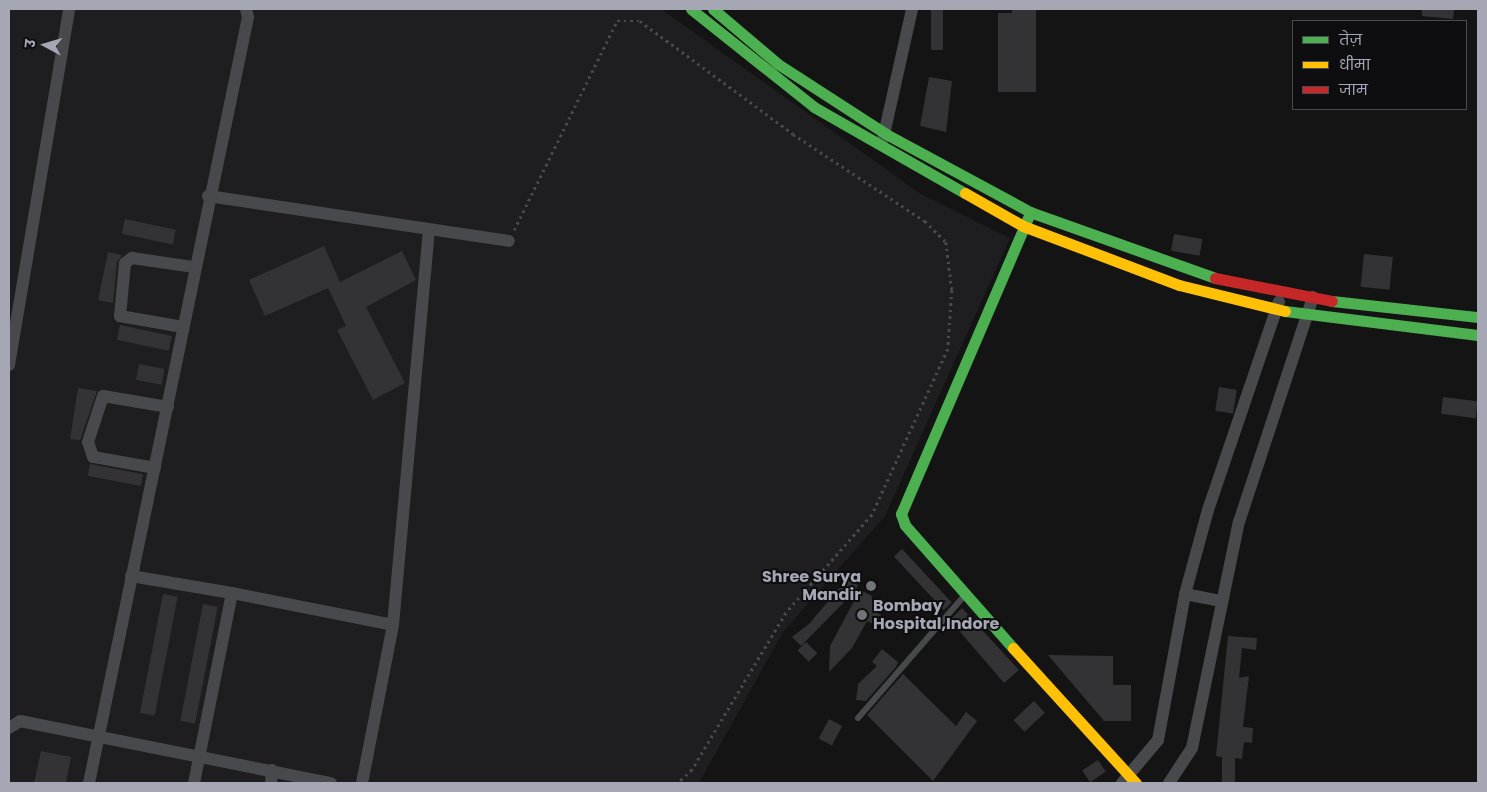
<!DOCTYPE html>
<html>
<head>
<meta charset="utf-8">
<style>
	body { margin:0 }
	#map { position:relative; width:1487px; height:792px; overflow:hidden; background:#141414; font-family:Poppins,"Noto Sans Devanagari",sans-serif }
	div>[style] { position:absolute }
	.built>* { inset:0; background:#1e1e20 }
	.building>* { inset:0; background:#333335; transform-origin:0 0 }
	.path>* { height:2.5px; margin-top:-1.25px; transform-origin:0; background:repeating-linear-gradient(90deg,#4a4a4e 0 2.5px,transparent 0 6.5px) }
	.lane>* { height:6px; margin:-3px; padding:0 3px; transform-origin:3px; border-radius:3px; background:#48494c }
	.street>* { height:12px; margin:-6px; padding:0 6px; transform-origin:6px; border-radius:6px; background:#48494c }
	.fast>* { height:11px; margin:-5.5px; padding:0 5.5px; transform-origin:5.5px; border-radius:5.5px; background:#4caf50 }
	.slow>* { height:11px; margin:-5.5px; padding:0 5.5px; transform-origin:5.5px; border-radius:5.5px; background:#ffc107 }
	.jam>* { height:11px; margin:-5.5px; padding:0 5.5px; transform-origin:5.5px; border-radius:5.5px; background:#c62828 }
	.dots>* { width:14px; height:14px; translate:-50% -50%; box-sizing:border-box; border:2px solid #0e0e10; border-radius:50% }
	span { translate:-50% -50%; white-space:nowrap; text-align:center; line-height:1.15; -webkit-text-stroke:4px #0e0e10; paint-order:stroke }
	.poi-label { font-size:16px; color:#a5a7b4; font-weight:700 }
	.right { translate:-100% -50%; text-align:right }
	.left { translate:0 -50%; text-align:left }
	.frame { position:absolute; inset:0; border:10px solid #a5a7b4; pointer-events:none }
	.legend { position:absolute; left:1292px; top:20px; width:175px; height:90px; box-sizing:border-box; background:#0e0e10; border:1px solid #4a4b52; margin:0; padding:6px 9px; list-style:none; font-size:15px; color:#a5a7b4 }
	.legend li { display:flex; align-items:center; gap:10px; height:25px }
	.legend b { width:25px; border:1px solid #4a4b52 }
	.north { position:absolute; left:20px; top:20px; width:50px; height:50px; -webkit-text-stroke:4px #0e0e10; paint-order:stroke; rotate:276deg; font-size:14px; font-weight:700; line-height:20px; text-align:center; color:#a5a7b4 }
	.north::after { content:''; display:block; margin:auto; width:18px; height:22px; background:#a5a7b4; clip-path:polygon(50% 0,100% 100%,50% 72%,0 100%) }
</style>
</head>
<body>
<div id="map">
	<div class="built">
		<div style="clip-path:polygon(9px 9px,661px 9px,921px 194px,1010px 238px,885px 516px,783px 632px,699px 783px,9px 783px)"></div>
	</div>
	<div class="building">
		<div style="left:931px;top:9px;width:12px;height:41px"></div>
		<div style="clip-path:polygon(1012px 9px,1036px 9px,1036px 92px,998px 92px,998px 13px,1012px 13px)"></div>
		<div style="clip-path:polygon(1422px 9px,1454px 9px,1453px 19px,1422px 16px)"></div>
		<div style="clip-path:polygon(929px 77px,952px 81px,946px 132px,920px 126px)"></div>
		<div style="left:125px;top:219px;width:52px;height:15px;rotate:12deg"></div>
		<div style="left:1174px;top:234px;width:29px;height:17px;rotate:10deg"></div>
		<div style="clip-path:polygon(324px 246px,340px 282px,402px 251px,416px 280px,366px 307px,405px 383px,373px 400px,337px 330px,346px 326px,328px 288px,265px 316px,249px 280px)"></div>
		<div style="clip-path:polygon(108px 252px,122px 255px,117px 262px,113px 303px,98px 300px)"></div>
		<div style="left:1364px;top:254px;width:29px;height:33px;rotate:6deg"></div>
		<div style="left:120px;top:325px;width:53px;height:15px;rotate:12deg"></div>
		<div style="left:139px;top:364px;width:26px;height:16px;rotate:11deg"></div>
		<div style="left:1219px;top:387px;width:18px;height:24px;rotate:9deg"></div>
		<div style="clip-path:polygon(78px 388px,97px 391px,80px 440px,70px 439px)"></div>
		<div style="left:1443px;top:397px;width:35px;height:17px;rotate:7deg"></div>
		<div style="left:90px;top:464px;width:54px;height:12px;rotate:11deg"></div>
		<div style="left:902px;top:549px;width:73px;height:11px;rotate:47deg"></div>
		<div style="clip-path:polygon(847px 579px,858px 585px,855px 591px,801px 646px,792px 637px,809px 624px)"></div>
		<div style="clip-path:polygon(860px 590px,872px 596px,872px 610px,881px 615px,875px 625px,867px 621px,852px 648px,829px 672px,830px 646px)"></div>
		<div style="left:163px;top:594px;width:15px;height:121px;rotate:11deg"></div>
		<div style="left:203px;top:604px;width:15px;height:119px;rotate:11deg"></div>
		<div style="clip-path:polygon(962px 608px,1019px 670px,1004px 683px,950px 620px)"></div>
		<div style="clip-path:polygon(1228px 636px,1257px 638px,1256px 650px,1242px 648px,1239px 678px,1249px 676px,1243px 727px,1253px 728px,1252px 743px,1244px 742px,1242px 759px,1235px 758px,1235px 783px,1222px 783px,1222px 757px,1216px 756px)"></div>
		<div style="left:806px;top:642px;width:16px;height:12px;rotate:45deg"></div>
		<div style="clip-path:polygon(882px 649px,898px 662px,896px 667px,866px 701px,856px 700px,858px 684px,877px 666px,872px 662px)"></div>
		<div style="clip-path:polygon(1048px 655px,1113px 656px,1113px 685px,1131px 685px,1131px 721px,1104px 721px)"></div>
		<div style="clip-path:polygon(903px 674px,956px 726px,966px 712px,977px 721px,933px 781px,867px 715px)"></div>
		<div style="left:1034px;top:701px;width:16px;height:28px;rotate:47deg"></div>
		<div style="left:829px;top:719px;width:15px;height:22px;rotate:28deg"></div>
		<div style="clip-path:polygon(41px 751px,71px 757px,66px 783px,34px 783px)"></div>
		<div style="left:1098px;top:760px;width:14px;height:19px;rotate:56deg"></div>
	</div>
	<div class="path">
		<div style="left:514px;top:230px;width:233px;rotate:-63.8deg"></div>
		<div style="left:617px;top:21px;width:23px"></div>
		<div style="left:640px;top:21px;width:190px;rotate:36.4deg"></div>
		<div style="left:793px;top:134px;width:158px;rotate:33.4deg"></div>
		<div style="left:925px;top:221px;width:30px;rotate:45deg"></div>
		<div style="left:946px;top:242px;width:48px;rotate:82.9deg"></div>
		<div style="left:952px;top:290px;width:59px;rotate:93.9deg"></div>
		<div style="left:948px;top:349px;width:183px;rotate:114.6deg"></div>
		<div style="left:872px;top:515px;width:130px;rotate:131.3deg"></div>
		<div style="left:786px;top:613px;width:183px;rotate:120.9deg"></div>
		<div style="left:692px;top:770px;width:19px;rotate:137deg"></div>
	</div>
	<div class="lane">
		<div style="left:858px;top:718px;width:162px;rotate:-49deg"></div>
	</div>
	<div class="street">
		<div style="left:883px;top:139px;width:133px;rotate:-77.4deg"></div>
		<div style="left:208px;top:196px;width:304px;rotate:8.5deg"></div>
		<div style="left:183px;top:327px;width:64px;rotate:-170.1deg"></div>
		<div style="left:120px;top:316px;width:53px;rotate:-84.6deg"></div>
		<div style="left:125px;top:263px;width:9px;rotate:-36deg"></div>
		<div style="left:132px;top:258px;width:63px;rotate:8.3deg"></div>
		<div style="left:9px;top:365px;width:361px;rotate:-80.4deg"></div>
		<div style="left:155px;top:468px;width:63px;rotate:-169.9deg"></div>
		<div style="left:93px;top:457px;width:16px;rotate:-108deg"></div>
		<div style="left:88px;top:442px;width:48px;rotate:-71.9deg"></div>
		<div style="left:103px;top:396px;width:66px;rotate:9.6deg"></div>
		<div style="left:131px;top:576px;width:102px;rotate:9.6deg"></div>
		<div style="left:232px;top:593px;width:194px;rotate:101.3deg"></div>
		<div style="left:232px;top:593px;width:164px;rotate:11.2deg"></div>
		<div style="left:1185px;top:594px;width:36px;rotate:11deg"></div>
		<div style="left:9px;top:728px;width:13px;rotate:-32deg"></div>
		<div style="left:20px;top:721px;width:317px;rotate:11.3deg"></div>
		<div style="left:89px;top:783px;width:782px;rotate:-78.27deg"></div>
		<div style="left:248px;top:17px;width:8px;rotate:-104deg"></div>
		<div style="left:271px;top:783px;width:13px;rotate:-86deg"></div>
		<div style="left:362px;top:783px;width:161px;rotate:-78.9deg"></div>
		<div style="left:393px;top:625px;width:395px;rotate:-84.8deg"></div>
		<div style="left:1122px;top:783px;width:56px;rotate:-50.1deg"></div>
		<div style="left:1158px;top:740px;width:148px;rotate:-79.5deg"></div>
		<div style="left:1185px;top:594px;width:87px;rotate:-74.7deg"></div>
		<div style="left:1208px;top:510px;width:220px;rotate:-71.2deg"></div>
		<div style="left:1169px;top:783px;width:42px;rotate:-56.7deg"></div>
		<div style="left:1192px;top:748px;width:231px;rotate:-78.3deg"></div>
		<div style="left:1239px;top:522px;width:237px;rotate:-71.8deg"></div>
	</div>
	<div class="fast">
		<div style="left:691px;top:9px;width:157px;rotate:38.5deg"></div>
		<div style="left:814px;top:107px;width:174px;rotate:29.7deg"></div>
		<div style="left:713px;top:9px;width:85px;rotate:40.2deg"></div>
		<div style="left:778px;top:64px;width:129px;rotate:32.9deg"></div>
		<div style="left:886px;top:134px;width:164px;rotate:28.4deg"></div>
		<div style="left:1030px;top:212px;width:196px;rotate:19.6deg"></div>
		<div style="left:1332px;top:301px;width:147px;rotate:6.3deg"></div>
		<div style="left:1285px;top:311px;width:194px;rotate:7.1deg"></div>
		<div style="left:1013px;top:648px;width:164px;rotate:-131.3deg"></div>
		<div style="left:905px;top:525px;width:12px;rotate:-110deg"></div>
		<div style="left:901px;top:514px;width:323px;rotate:-66.8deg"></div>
	</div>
	<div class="slow">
		<div style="left:965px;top:193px;width:67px;rotate:29.6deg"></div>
		<div style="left:1023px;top:226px;width:167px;rotate:20.7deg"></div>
		<div style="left:1179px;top:285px;width:109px;rotate:13.8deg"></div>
		<div style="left:1013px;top:648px;width:183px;rotate:47.7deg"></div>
	</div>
	<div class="jam">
		<div style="left:1215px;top:278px;width:119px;rotate:11.1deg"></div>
	</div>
	<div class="dots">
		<div style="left:871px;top:586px;background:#72747c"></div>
		<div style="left:862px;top:615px;background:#72747c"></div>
	</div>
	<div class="poi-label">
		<span class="right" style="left:861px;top:586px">Shree Surya<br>Mandir</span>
		<span class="left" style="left:873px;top:615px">Bombay<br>Hospital,Indore</span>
	</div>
	<div class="frame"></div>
	<ul class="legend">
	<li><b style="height:6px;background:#4caf50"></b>तेज़</li>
	<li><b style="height:6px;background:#ffc107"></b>धीमा</li>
	<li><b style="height:6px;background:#c62828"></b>जाम</li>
	</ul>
	<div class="north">उ</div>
</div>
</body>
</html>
